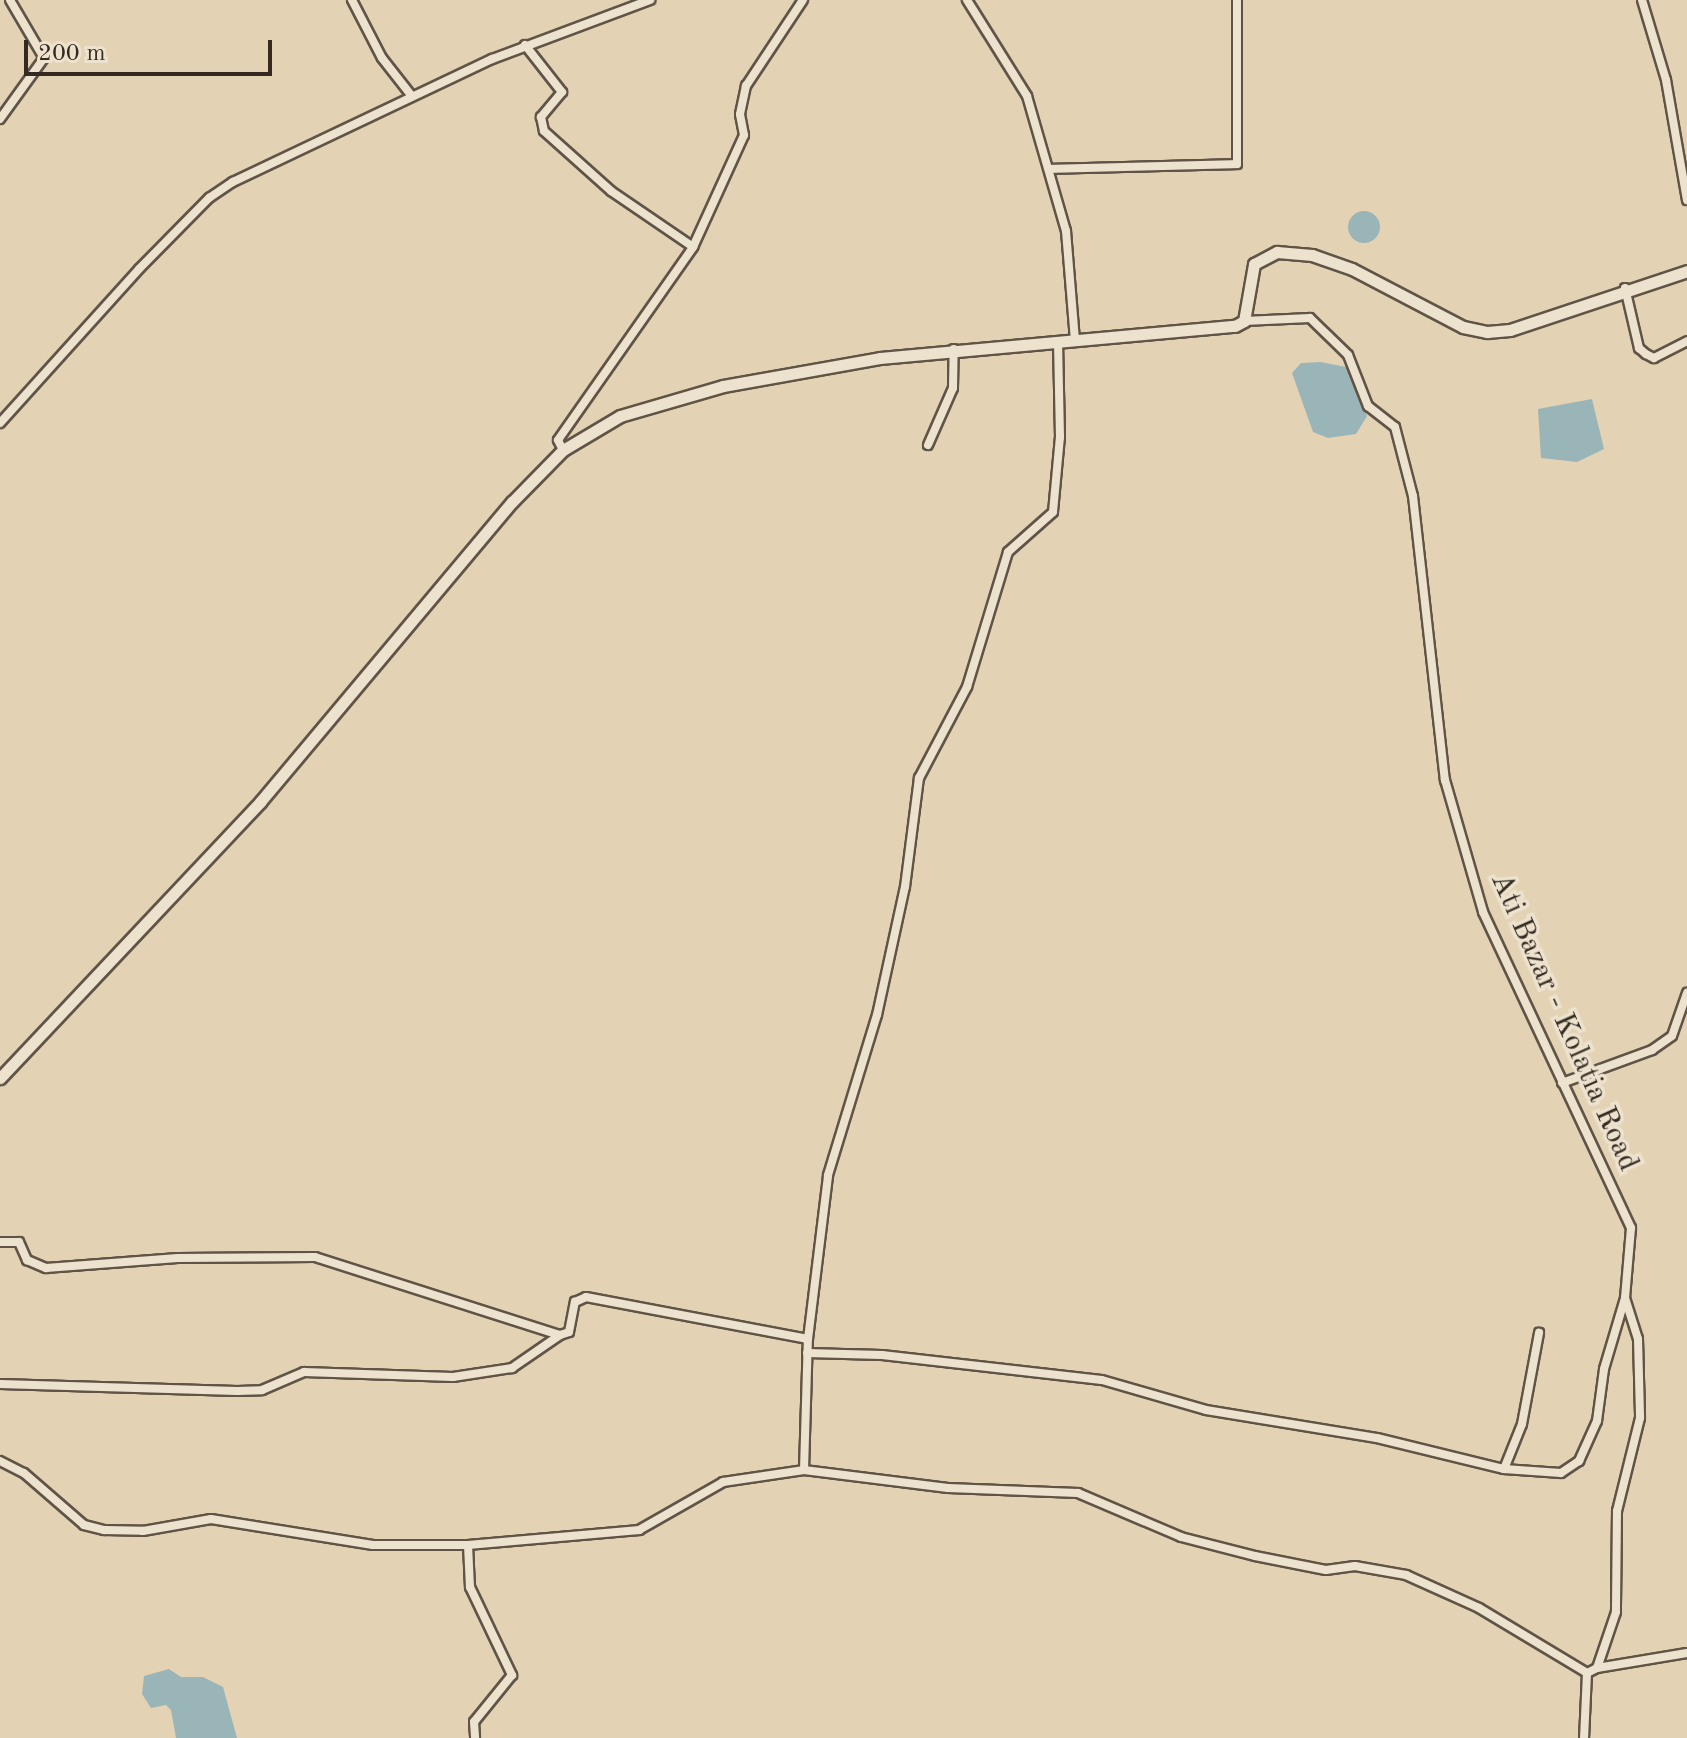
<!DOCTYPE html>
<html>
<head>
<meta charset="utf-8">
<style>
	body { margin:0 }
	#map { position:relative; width:1687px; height:1738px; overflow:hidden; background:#e3d3b4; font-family:"Old Standard TT",serif }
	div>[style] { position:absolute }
	.water>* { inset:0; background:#9ab5b8 }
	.round { border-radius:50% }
	.roads { filter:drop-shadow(2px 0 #605446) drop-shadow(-2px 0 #605446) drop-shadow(0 2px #605446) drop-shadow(0 -2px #605446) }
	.minor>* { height:8px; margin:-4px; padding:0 4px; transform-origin:4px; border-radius:4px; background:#ede2ce }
	.secondary>* { height:11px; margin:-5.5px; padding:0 5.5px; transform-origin:5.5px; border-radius:5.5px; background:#ede2ce }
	span { translate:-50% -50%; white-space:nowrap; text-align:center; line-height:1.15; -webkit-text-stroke:7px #ede2ce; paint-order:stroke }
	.street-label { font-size:30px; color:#342a21 }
	.scale { position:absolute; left:24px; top:40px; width:248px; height:36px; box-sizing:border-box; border:4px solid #342a21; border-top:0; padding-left:10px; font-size:24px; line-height:28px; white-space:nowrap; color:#342a21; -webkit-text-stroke:6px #ede2ce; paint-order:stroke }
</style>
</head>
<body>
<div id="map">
	<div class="water">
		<div class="round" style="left:1348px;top:211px;width:32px;height:32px"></div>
		<div style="clip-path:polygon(1321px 362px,1346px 367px,1367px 416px,1356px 434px,1328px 438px,1313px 432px,1292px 373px,1301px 363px)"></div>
		<div style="clip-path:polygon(1592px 399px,1604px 449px,1577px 462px,1541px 458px,1538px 409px)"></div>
		<div style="clip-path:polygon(169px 1669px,181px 1677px,203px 1677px,223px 1687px,237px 1738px,176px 1738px,171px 1710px,166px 1705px,151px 1708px,142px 1694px,144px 1676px)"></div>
	</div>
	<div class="roads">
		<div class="minor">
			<div style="left:352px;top:0;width:65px;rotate:62.7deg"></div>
			<div style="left:382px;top:58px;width:47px;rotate:51.9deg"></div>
			<div style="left:967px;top:0;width:113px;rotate:58deg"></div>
			<div style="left:1027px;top:96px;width:141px;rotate:73.9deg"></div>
			<div style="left:1066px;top:231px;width:109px;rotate:85.3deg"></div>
			<div style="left:1642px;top:0;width:84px;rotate:73.3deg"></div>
			<div style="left:1666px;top:80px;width:122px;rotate:80.1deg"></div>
			<div style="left:525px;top:45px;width:60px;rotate:51.8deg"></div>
			<div style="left:562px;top:92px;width:33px;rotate:130deg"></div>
			<div style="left:541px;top:117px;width:14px;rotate:78deg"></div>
			<div style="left:544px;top:131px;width:90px;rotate:41.8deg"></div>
			<div style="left:611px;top:191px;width:99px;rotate:34.3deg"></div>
			<div style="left:693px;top:247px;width:123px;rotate:-65.5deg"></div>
			<div style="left:744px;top:135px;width:21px;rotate:-101deg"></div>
			<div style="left:740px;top:114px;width:29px;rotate:-78deg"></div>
			<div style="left:746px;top:86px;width:103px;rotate:-56.5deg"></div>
			<div style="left:0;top:119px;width:75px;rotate:-54.2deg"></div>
			<div style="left:44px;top:58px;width:67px;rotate:-120.4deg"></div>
			<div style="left:1050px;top:169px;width:187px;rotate:-1.5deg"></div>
			<div style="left:1237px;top:164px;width:164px;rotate:-90deg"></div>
			<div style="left:1625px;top:288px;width:62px;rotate:76.9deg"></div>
			<div style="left:1639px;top:348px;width:9px;rotate:41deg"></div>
			<div style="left:1646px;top:354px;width:9px;rotate:27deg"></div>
			<div style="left:1654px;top:358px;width:37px;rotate:-27deg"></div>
			<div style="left:1244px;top:321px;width:66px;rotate:-2.6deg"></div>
			<div style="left:1310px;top:318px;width:53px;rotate:44.2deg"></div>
			<div style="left:1348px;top:355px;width:55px;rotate:68.6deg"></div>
			<div style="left:1368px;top:406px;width:34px;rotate:38deg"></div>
			<div style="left:1395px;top:427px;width:71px;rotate:75.4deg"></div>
			<div style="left:1413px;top:496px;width:286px;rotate:83.6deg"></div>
			<div style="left:1445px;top:780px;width:137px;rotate:73.9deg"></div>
			<div style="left:1483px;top:912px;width:349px;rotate:64.9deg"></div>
			<div style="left:1631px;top:1228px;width:70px;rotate:94.9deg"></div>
			<div style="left:1625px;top:1298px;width:43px;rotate:72.4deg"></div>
			<div style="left:1638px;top:1339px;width:79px;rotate:88.5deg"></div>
			<div style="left:1640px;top:1418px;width:96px;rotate:103.9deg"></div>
			<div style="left:1617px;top:1511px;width:101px;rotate:90.6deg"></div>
			<div style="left:1616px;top:1612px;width:59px;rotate:108.7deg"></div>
			<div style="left:1597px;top:1668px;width:11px;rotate:153deg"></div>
			<div style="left:1587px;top:1673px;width:65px;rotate:92.6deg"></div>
			<div style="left:0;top:423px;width:207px;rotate:-47.9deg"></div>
			<div style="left:139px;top:269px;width:100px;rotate:-45.4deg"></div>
			<div style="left:209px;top:198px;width:29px;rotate:-34deg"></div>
			<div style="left:233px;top:182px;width:287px;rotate:-25.4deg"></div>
			<div style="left:492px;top:59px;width:169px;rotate:-20.5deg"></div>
			<div style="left:928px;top:445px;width:62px;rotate:-66.3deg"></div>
			<div style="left:953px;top:388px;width:39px;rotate:-89deg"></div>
			<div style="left:563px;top:450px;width:11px;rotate:-117deg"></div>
			<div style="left:558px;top:440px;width:236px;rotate:-55deg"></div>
			<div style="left:1562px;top:1083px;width:96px;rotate:-20.1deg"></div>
			<div style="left:1652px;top:1050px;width:24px;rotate:-35deg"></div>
			<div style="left:1672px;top:1036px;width:46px;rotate:-70.8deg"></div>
			<div style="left:0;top:1242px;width:19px"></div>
			<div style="left:19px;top:1242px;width:20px;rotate:66deg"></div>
			<div style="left:27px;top:1260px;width:21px;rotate:23deg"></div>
			<div style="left:46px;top:1268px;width:132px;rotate:-4.3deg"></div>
			<div style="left:178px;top:1258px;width:137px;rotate:-0.4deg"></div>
			<div style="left:315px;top:1257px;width:257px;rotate:17.7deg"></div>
			<div style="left:560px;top:1335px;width:9px;rotate:-18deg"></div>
			<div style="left:569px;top:1332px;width:31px;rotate:-79deg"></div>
			<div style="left:575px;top:1302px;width:12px;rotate:-24deg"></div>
			<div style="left:586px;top:1297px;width:226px;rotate:10.7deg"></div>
			<div style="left:807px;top:1353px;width:75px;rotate:1.5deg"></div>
			<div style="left:882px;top:1355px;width:221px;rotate:6.5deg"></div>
			<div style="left:1102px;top:1380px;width:108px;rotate:16.1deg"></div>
			<div style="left:1206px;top:1410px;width:173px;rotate:9.3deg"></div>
			<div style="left:1377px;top:1438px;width:131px;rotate:13.7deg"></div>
			<div style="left:1504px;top:1469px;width:57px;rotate:4deg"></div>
			<div style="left:1561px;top:1473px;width:22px;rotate:-34deg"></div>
			<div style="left:1579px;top:1461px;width:44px;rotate:-65.8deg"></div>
			<div style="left:1597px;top:1421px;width:52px;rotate:-82.3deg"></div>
			<div style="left:1604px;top:1369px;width:74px;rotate:-73.5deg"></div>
			<div style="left:0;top:1384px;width:237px;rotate:1.7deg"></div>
			<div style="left:237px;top:1391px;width:25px;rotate:-2deg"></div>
			<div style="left:262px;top:1390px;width:46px;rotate:-23.2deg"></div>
			<div style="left:304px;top:1372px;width:149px;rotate:1.9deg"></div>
			<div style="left:453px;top:1377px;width:60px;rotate:-8.7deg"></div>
			<div style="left:512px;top:1368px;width:58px;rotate:-34.5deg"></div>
			<div style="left:0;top:1461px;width:27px;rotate:27deg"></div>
			<div style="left:24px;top:1473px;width:79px;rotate:40.9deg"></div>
			<div style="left:84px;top:1525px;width:21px;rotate:14deg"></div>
			<div style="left:104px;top:1530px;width:39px;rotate:1deg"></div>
			<div style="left:143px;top:1531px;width:69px;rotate:-10deg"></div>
			<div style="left:211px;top:1519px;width:164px;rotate:9.1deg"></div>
			<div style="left:373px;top:1545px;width:95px"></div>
			<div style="left:468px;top:1545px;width:172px;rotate:-5deg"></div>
			<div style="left:639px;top:1530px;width:97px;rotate:-29.7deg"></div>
			<div style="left:723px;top:1482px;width:82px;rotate:-8.4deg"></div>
			<div style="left:804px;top:1470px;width:145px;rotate:7.1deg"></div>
			<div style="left:948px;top:1488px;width:130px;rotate:2.2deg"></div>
			<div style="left:1078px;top:1493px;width:112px;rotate:23.1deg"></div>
			<div style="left:1181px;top:1537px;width:76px;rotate:14.4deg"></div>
			<div style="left:1255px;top:1556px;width:72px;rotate:11.2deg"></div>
			<div style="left:1326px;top:1570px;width:29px;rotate:-8deg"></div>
			<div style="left:1355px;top:1566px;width:52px;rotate:10deg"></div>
			<div style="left:1406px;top:1575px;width:80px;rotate:24.3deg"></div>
			<div style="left:1479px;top:1608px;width:126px;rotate:31deg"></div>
			<div style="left:1504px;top:1469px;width:48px;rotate:-68.2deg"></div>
			<div style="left:1522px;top:1424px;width:93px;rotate:-79.4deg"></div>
			<div style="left:804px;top:1470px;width:131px;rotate:-88.3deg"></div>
			<div style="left:808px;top:1339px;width:165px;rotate:-83deg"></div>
			<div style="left:828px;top:1175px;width:167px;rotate:-73deg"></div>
			<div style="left:877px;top:1015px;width:131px;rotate:-77.7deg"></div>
			<div style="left:905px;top:887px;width:110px;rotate:-82.7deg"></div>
			<div style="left:919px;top:778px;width:103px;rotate:-62.2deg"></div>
			<div style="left:967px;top:687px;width:141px;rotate:-73.1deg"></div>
			<div style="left:1008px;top:552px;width:60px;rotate:-41.6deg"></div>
			<div style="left:1053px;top:512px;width:75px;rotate:-84.7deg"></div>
			<div style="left:1060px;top:437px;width:96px;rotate:-91.2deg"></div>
			<div style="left:468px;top:1545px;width:42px;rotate:87.3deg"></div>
			<div style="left:470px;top:1587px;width:98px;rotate:64.5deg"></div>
			<div style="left:512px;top:1675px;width:60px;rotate:129deg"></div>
			<div style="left:474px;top:1722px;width:16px;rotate:86deg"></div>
			<div style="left:1597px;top:1668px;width:91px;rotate:-9.5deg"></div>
		</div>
		<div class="secondary">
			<div style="left:0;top:1078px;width:379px;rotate:-46.7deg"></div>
			<div style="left:260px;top:802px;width:392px;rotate:-50deg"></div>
			<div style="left:512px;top:502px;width:73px;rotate:-45.6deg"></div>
			<div style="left:563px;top:450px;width:66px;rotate:-30.8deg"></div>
			<div style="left:620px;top:416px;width:107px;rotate:-16.2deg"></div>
			<div style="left:723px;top:386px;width:159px;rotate:-10.1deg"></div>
			<div style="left:880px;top:358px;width:356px;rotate:-5.2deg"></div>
			<div style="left:1235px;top:326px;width:10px;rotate:-29deg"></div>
			<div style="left:1244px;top:321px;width:58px;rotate:-80deg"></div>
			<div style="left:1254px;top:264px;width:26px;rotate:-28deg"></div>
			<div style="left:1277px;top:252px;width:35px;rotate:5deg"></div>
			<div style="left:1312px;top:255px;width:42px;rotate:19.3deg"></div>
			<div style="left:1352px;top:269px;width:125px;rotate:27.6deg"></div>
			<div style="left:1463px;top:327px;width:25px;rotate:12deg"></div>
			<div style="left:1487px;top:332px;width:23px;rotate:-5deg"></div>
			<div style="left:1510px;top:330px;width:187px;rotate:-18.4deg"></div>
		</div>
	</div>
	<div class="street-label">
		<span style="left:1564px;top:1022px;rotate:66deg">Ati Bazar - Kolatia Road</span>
	</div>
	<div class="scale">200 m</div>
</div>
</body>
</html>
